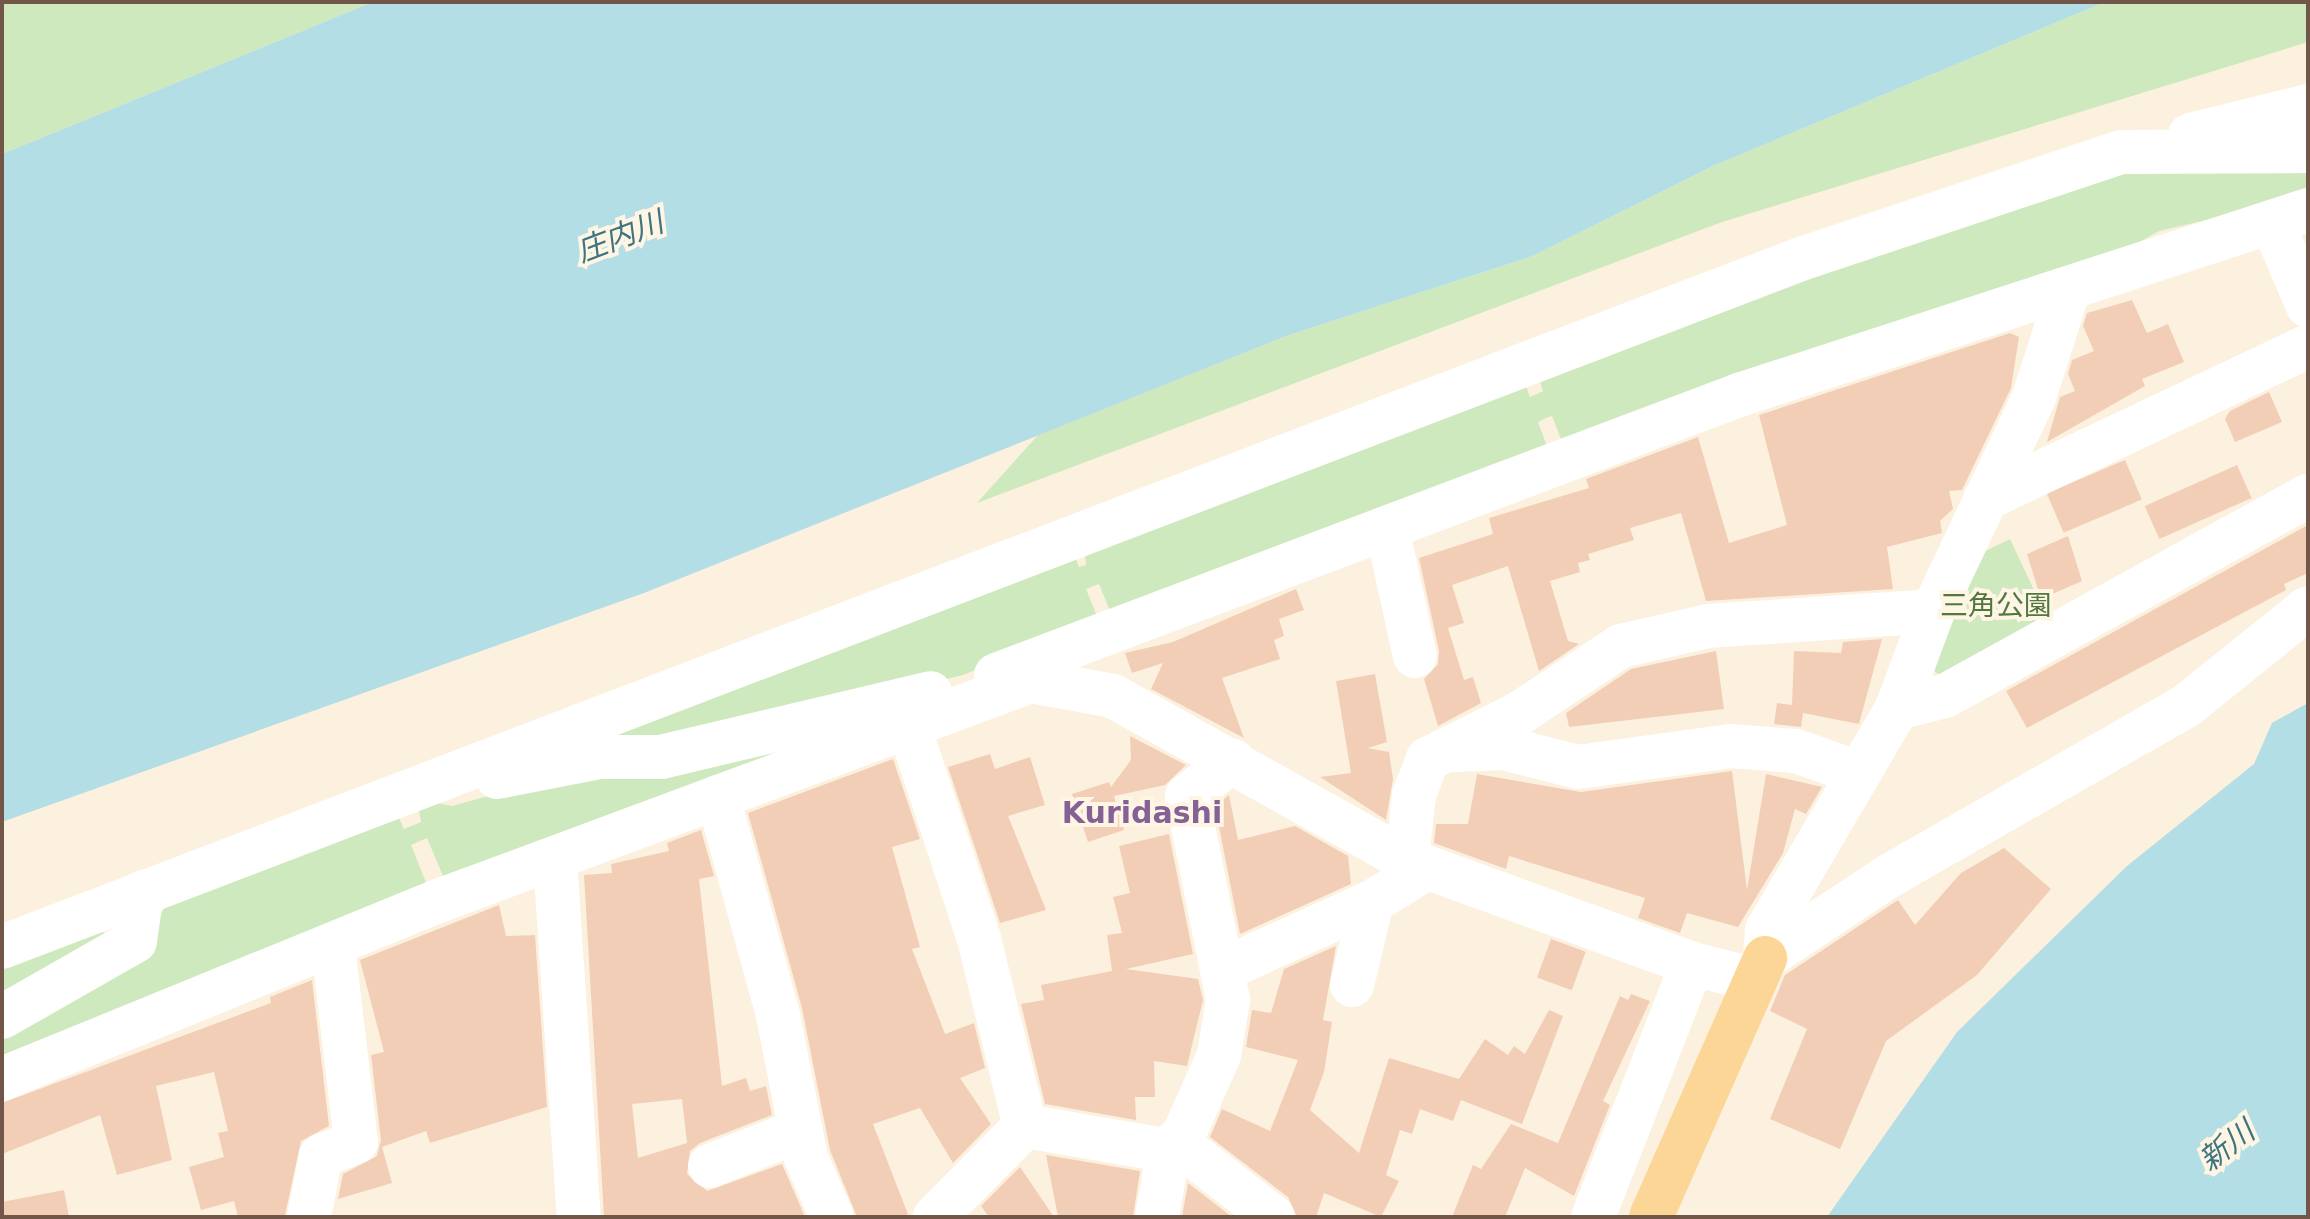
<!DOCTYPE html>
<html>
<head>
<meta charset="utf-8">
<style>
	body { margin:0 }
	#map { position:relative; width:2310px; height:1219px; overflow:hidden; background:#fcf1de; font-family:"DejaVu Sans","Noto Sans JP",sans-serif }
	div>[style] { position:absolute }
	.green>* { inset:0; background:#cfe9be }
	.water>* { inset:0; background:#b4dee5 }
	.building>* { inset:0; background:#f2ceb6; transform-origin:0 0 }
	.minor>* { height:44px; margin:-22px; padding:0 22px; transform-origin:22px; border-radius:22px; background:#fff }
	.major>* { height:44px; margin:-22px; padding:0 22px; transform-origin:22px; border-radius:22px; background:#fcd696 }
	span { translate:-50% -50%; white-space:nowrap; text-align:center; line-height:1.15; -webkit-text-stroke:8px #fff5e5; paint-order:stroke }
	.park-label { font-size:28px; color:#50783f }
	.water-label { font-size:30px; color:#3e747f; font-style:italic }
	.neighbourhood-label { font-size:30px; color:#846296; font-weight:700 }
	.frame { position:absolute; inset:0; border:4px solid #725647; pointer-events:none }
</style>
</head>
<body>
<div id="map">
	<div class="green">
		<div style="clip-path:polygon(2px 2px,373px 2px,2px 154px)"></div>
		<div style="clip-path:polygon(2105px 2px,2308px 2px,2308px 42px,1722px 222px,977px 503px,1038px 435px,1289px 335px,1530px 257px,1713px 166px)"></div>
		<div style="clip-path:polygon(2308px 164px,2308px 195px,2298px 199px,2159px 231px,2122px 252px,1991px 290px,1563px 444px,1552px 416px,1546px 418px,1538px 422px,1548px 449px,1112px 616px,1099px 584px,1086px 589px,1099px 621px,963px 675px,660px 749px,496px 772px,1072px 549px,1079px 567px,1086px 565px,1084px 544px,1523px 378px,1530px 397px,1537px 394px,1543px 391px,1537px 373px,1793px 277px,2130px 170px)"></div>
		<div style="clip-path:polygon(2010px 539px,2050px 624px,1948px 680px,1928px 667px,1975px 556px)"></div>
		<div style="clip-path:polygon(920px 703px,446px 883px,427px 838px,411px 845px,429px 890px,2px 1063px,2px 1029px,144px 953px,171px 892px,395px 809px,404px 829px,421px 822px,417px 799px,452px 806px,600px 765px)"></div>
		<div style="clip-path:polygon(98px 918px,109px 946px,2px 1006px,2px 957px)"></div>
	</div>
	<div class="water">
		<div style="clip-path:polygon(373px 2px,2105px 2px,1713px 166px,1530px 257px,1289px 335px,644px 593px,2px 822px,2px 154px)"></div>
		<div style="clip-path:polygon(2308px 703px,2308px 1217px,1827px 1217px,1957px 1032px,2127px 866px,2254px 764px,2272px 723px)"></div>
	</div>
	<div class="building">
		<div style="clip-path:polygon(2132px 300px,2147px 333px,2168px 324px,2184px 362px,2142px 379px,2145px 386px,2047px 442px,2060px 397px,2075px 391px,2068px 374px,2072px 360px,2094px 351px,2083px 326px,2087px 313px)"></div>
		<div style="clip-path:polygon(2010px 333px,2019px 337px,2011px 388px,1962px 490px,1949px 491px,1953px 509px,1940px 521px,1942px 533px,1887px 547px,1893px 589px,1706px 601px,1681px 513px,1630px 528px,1634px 540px,1588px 554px,1590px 560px,1578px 563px,1580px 572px,1550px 581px,1568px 641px,1579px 644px,1539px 671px,1508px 566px,1452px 585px,1464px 623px,1448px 628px,1464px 680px,1473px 677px,1481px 703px,1438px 726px,1424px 679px,1438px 664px,1439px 651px,1419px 558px,1493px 534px,1489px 518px,1589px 488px,1586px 479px,1698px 437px,1729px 543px,1787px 525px,1759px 415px)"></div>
		<div style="clip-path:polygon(2269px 392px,2282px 422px,2235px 442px,2225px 419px,2230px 411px)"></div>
		<div style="left:2125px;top:460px;width:43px;height:85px;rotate:67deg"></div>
		<div style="left:2237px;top:465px;width:36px;height:101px;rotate:66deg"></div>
		<div style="clip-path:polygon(2308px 525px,2308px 573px,2284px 584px,2286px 590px,2027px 728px,2006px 691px)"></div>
		<div style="clip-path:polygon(2068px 536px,2082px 581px,2041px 599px,2027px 554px)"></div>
		<div style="clip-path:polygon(1296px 589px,1304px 610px,1279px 619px,1284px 636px,1274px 640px,1280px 659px,1222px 678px,1244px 738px,1151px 689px,1163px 663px,1132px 673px,1125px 653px,1173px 642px)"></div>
		<div style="clip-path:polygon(1882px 639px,1859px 724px,1803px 713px,1801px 727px,1774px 724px,1777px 703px,1792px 705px,1794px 651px,1841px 653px,1843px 642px)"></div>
		<div style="clip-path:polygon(1716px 651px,1724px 709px,1569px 727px,1566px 713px,1631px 669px)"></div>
		<div style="clip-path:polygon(1375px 674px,1387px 742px,1368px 748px,1389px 752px,1393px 779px,1386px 820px,1320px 777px,1351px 773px,1336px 681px)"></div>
		<div style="clip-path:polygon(1130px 736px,1186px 765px,1165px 785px,1114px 796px,1124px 830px,1088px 842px,1072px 794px,1109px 782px,1111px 787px,1131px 760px)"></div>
		<div style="clip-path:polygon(990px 754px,995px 769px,1030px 757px,1045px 805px,1008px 816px,1046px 910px,1000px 923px,948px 767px)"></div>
		<div style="clip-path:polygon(893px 759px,920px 839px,892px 847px,920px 947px,912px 949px,945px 1034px,974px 1023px,985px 1068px,960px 1078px,991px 1124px,953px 1163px,920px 1108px,873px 1124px,909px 1217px,857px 1217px,830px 1150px,802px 1008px,748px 813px)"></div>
		<div style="clip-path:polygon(1732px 771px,1747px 890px,1766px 774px,1822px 787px,1806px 814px,1795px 809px,1783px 853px,1738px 927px,1687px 913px,1680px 933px,1638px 918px,1645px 898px,1509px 856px,1506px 869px,1434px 843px,1436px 824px,1468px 824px,1477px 774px,1581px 792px)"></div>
		<div style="clip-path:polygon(1229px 795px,1238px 840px,1295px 826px,1348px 856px,1351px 884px,1240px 934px,1215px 806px)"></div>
		<div style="clip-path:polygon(evenodd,701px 830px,714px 876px,699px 879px,722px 1086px,746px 1078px,750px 1091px,766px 1086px,772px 1115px,700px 1143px,690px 1151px,687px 1174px,707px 1191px,782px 1164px,805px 1217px,604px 1217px,584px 875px,612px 873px,611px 864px,669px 851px,667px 843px,701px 830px,682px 1099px,687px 1143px,638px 1158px,632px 1104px,682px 1099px)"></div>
		<div style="clip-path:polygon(1169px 834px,1193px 954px,1126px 969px,1198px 979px,1203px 1000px,1187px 1066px,1154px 1061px,1155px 1097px,1135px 1097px,1136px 1120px,1045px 1104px,1021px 1004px,1044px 1000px,1041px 985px,1112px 971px,1107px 935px,1122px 933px,1113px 897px,1130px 893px,1119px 846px)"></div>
		<div style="clip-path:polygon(2004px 848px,2051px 889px,1977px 975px,1886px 1041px,1840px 1149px,1770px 1119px,1807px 1029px,1770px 1011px,1785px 975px,1898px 900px,1915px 925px,1961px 873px)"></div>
		<div style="clip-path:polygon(499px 905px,506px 936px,535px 935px,547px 1107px,430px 1143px,426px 1131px,382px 1147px,392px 1183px,338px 1199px,343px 1174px,377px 1156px,381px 1140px,371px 1055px,384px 1052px,360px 960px)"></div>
		<div style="left:1551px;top:939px;width:37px;height:41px;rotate:20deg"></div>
		<div style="clip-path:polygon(1336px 946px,1323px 1020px,1332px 1022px,1324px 1072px,1310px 1110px,1359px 1153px,1389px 1058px,1459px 1079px,1485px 1039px,1508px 1055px,1514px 1046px,1525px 1054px,1549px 1010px,1563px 1016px,1522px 1124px,1461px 1100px,1453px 1121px,1420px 1109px,1412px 1134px,1400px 1130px,1386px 1175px,1399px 1181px,1381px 1217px,1324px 1193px,1316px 1217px,1297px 1217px,1288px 1197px,1210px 1137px,1222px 1109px,1270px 1131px,1298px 1060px,1246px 1047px,1252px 1010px,1271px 1013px,1284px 969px)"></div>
		<div style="clip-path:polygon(312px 980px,329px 1126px,301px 1141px,285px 1215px,238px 1217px,234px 1201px,201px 1210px,189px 1167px,224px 1157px,218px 1133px,228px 1131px,214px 1072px,156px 1086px,172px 1160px,117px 1175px,100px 1115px,2px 1154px,2px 1103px,271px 1003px,270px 997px)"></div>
		<div style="clip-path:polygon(1631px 994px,1650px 1001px,1603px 1101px,1610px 1105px,1574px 1196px,1525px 1168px,1505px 1217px,1452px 1217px,1473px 1165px,1481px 1169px,1511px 1124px,1558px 1143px,1620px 996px,1628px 1000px)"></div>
		<div style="clip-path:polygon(1046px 1155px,1140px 1171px,1133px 1217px,1058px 1217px)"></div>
		<div style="clip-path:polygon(1020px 1167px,1054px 1217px,989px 1217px,981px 1206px)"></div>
		<div style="clip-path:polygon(1188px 1183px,1232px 1217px,1182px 1217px)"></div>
		<div style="clip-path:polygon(64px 1190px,69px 1217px,2px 1217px,2px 1202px)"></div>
	</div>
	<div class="minor">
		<div style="left:2190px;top:135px;width:122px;rotate:-13.8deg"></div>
		<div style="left:2272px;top:222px;width:91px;rotate:66.8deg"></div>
		<div style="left:1985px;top:499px;width:357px;rotate:-25.3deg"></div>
		<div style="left:1387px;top:528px;width:131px;rotate:77.7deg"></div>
		<div style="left:996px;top:675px;width:794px;rotate:-20.65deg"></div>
		<div style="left:1739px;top:395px;width:598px;rotate:-18.01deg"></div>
		<div style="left:1897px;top:708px;width:49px;rotate:-14deg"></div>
		<div style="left:1945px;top:696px;width:414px;rotate:-28.9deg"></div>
		<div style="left:909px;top:727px;width:223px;rotate:71.7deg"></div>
		<div style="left:979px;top:939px;width:193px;rotate:76.2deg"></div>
		<div style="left:1455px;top:750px;width:48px;rotate:-2.4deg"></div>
		<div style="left:1503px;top:748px;width:77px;rotate:14.2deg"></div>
		<div style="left:1578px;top:767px;width:154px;rotate:-7.8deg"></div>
		<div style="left:1731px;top:746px;width:65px;rotate:4.4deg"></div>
		<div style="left:1796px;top:751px;width:66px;rotate:19.5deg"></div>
		<div style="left:497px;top:777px;width:105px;rotate:-11deg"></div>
		<div style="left:600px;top:757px;width:61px"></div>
		<div style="left:661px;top:757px;width:277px;rotate:-13.3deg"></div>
		<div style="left:718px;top:797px;width:226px;rotate:74.6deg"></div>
		<div style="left:778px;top:1015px;width:146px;rotate:78.9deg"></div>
		<div style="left:806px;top:1158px;width:64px;rotate:66.2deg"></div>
		<div style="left:555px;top:860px;width:358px;rotate:86.2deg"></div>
		<div style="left:1407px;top:860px;width:65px;rotate:-83.9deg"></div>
		<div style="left:1414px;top:795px;width:39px;rotate:-69deg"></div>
		<div style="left:1428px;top:759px;width:103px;rotate:-26.6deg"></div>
		<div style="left:1520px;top:713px;width:121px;rotate:-33.6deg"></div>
		<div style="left:1621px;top:646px;width:89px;rotate:-12.9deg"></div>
		<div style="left:1708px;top:626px;width:225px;rotate:-3.8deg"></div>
		<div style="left:2px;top:947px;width:1926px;rotate:-20.93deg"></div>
		<div style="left:1801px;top:259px;width:337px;rotate:-18.5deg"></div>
		<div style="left:2121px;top:152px;width:187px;rotate:-0.3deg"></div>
		<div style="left:1765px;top:958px;width:28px;rotate:-86deg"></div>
		<div style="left:1767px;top:930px;width:257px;rotate:-59.6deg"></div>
		<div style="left:1897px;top:708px;width:103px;rotate:-69.6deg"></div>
		<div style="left:1933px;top:611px;width:237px;rotate:-64.7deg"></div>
		<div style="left:2034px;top:397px;width:108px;rotate:-72.2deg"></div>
		<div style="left:1765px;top:958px;width:149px;rotate:-33.5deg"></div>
		<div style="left:1889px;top:876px;width:342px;rotate:-29.8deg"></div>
		<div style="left:2186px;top:706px;width:156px;rotate:-38.8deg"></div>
		<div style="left:1224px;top:969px;width:162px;rotate:-24.4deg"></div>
		<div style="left:1372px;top:902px;width:65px;rotate:-31.7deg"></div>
		<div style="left:1352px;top:985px;width:85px;rotate:-76.5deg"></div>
		<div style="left:2px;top:1017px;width:153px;rotate:-29.7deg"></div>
		<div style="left:135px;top:941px;width:49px;rotate:-81.9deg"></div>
		<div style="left:2px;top:1079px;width:474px;rotate:-22.2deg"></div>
		<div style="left:441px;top:900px;width:629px;rotate:-20.36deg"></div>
		<div style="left:1031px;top:681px;width:83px;rotate:10.4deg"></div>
		<div style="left:1113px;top:696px;width:337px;rotate:29.2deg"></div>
		<div style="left:1407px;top:860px;width:303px;rotate:20deg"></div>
		<div style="left:1692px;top:964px;width:63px;rotate:13.8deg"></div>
		<div style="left:710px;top:1166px;width:98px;rotate:-21.6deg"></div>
		<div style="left:309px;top:1217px;width:62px;rotate:-78.9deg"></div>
		<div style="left:321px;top:1156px;width:38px;rotate:-22deg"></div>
		<div style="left:356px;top:1142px;width:198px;rotate:-96.7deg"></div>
		<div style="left:935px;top:1217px;width:128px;rotate:-45.3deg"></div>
		<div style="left:1025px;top:1126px;width:170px;rotate:9.8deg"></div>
		<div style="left:1193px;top:1155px;width:101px;rotate:37.8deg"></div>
		<div style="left:1157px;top:1217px;width:71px;rotate:-80.3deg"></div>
		<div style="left:1169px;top:1147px;width:18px;rotate:-38deg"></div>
		<div style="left:1183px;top:1136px;width:89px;rotate:-66deg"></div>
		<div style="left:1219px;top:1055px;width:56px;rotate:-80.7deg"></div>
		<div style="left:1228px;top:1000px;width:208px;rotate:-101.4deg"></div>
		<div style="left:1187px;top:796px;width:58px;rotate:-38deg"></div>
		<div style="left:1593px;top:1217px;width:272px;rotate:-68.6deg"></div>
	</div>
	<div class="major">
		<div style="left:1651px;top:1217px;width:283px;rotate:-66.2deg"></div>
	</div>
	<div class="park-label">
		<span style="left:1996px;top:606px">三角公園</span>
	</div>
	<div class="water-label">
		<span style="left:620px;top:237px;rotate:-21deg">庄内川</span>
		<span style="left:2227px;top:1146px;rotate:-38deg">新川</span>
	</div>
	<div class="neighbourhood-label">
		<span style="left:1142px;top:813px">Kuridashi</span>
	</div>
	<div class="frame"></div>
</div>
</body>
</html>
